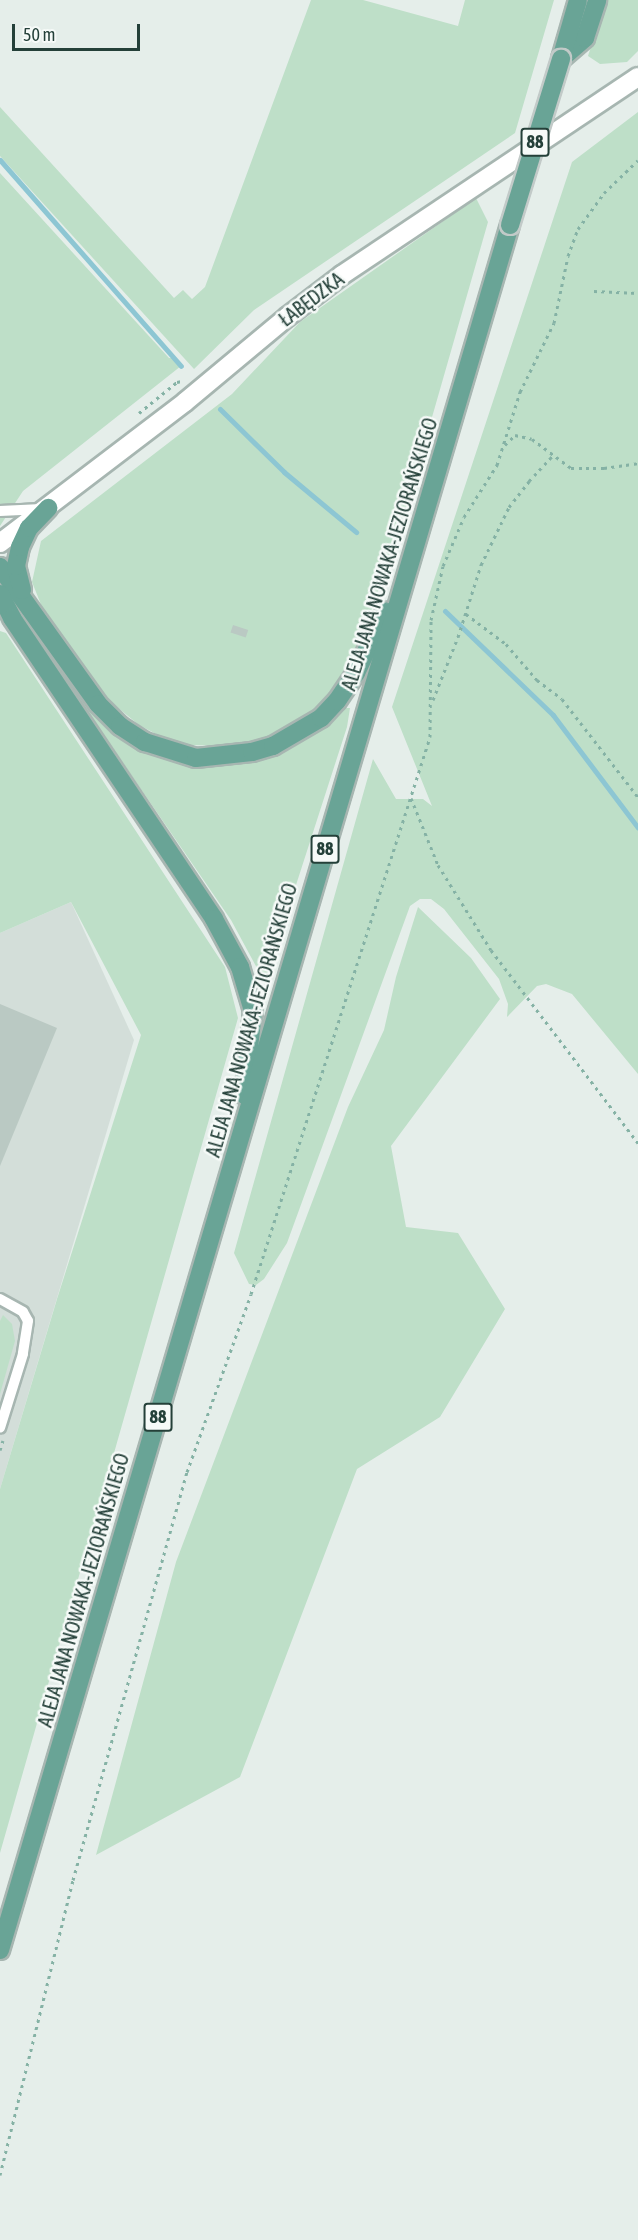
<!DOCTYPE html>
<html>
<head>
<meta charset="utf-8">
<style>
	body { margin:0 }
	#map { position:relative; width:638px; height:2240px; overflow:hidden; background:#e5eeea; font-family:"Asap Condensed",sans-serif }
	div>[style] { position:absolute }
	.built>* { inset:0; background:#d3ded9 }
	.green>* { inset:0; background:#bedfc8 }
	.stream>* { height:5px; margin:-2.5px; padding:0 2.5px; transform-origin:2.5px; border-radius:2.5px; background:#8dc6d3 }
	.building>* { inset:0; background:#bac9c3; transform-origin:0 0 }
	.path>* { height:3px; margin-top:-1.5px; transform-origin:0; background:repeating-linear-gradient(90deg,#85b2a5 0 3px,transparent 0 7.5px) }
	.roads { filter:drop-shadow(2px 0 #a7b6b1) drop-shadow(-2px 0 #a7b6b1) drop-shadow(0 2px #a7b6b1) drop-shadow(0 -2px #a7b6b1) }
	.service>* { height:10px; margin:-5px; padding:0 5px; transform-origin:5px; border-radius:5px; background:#fff }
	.tertiary>* { height:18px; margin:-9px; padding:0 9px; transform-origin:9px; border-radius:9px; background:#fff }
	.primary>* { height:18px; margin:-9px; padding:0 9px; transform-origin:9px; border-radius:9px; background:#69a496 }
	.bridges { filter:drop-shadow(2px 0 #c2cac8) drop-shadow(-2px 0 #c2cac8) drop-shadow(0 2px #c2cac8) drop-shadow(0 -2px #c2cac8) }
	.primary-bridge>* { height:18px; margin:-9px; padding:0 9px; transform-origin:9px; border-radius:9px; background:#69a496 }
	span { translate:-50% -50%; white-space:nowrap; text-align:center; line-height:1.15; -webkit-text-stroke:5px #f6faf8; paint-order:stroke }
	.shield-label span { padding:2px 4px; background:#f6faf8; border:2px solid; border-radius:4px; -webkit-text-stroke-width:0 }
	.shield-label { font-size:18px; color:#244039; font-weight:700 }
	.street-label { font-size:20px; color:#244039 }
	.scale { position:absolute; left:12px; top:24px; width:128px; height:27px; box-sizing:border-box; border:3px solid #244039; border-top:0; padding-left:8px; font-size:18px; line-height:21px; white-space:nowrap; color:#244039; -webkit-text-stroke:4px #f6faf8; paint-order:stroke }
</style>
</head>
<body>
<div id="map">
	<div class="built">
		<div style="clip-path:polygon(71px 902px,134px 1040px,0 1489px,0 933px)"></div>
	</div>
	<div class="green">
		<div style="clip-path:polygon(311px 0,363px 0,458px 26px,465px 0,554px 0,515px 133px,254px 310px,194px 369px,0 156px,0 107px,174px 298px,183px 290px,192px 299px,205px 287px)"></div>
		<div style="clip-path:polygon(606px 0,638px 0,638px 51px,627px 62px,600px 64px,588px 56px)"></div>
		<div style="clip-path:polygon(638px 112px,638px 1074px,572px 994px,546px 984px,537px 986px,507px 1017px,508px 1004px,499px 979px,444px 909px,431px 899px,420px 899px,410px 906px,287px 1243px,264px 1279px,256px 1285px,249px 1284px,234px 1253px,373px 759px,396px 799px,423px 799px,432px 806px,392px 707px,572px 162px)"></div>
		<div style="clip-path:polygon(0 173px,169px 358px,173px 358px,181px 366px,23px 491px,0 526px)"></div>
		<div style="clip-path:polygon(476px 198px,488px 222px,408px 501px,359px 648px,329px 699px,289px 727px,260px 740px,232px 746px,190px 745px,158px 735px,139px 725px,106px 698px,46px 617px,32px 582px,41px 541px,232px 394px,300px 322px)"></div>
		<div style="clip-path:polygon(3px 578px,89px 703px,202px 765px,245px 762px,268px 757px,298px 744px,345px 708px,350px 708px,347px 727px,266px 978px,257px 968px,231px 920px,4px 590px)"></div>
		<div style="clip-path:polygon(0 631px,6px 633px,225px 967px,238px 1018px,0 1853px,0 1489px,57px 1299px,141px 1035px,71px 902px,0 933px)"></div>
		<div style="clip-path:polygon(418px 907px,471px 958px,500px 999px,391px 1146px,406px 1227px,458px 1233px,505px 1309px,440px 1417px,357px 1469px,240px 1777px,96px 1855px,176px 1562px,348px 1107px,384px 1030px,396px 977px)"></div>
		<div style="clip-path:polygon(3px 1315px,12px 1324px,15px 1341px,0 1394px,0 1321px)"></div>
	</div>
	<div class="stream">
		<div style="left:0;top:160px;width:274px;rotate:48.7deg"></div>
		<div style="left:220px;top:409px;width:90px;rotate:44.5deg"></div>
		<div style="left:284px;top:472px;width:94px;rotate:39.8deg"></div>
		<div style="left:445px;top:611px;width:150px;rotate:43.9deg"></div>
		<div style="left:553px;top:715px;width:141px;rotate:53deg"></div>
	</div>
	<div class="building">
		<div style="left:233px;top:625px;width:16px;height:8px;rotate:18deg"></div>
		<div style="clip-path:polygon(0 1004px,57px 1028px,0 1166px)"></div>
	</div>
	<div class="path">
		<div style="left:594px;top:291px;width:44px;rotate:2.6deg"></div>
		<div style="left:139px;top:413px;width:49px;rotate:-39.2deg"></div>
		<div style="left:177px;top:382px;width:5px;rotate:-11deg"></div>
		<div style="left:505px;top:445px;width:14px;rotate:-45deg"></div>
		<div style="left:515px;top:435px;width:17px;rotate:13deg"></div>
		<div style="left:532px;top:439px;width:49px;rotate:36.6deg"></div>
		<div style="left:571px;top:468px;width:33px"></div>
		<div style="left:604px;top:468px;width:34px;rotate:-8deg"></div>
		<div style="left:466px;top:614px;width:50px;rotate:36.9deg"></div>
		<div style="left:506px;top:644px;width:48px;rotate:49.3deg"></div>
		<div style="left:537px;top:680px;width:31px;rotate:37deg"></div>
		<div style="left:562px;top:699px;width:124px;rotate:52.2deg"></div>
		<div style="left:433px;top:700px;width:68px;rotate:-68.4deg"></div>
		<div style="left:458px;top:637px;width:76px;rotate:-72.3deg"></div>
		<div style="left:481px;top:565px;width:64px;rotate:-64.2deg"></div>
		<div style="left:509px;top:507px;width:33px;rotate:-52deg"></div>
		<div style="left:529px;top:481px;width:37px;rotate:-47deg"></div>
		<div style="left:411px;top:798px;width:72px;rotate:68.1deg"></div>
		<div style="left:438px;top:865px;width:100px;rotate:58.1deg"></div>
		<div style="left:491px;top:950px;width:243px;rotate:52.7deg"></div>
		<div style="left:0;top:1450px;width:10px;rotate:-73deg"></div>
		<div style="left:0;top:2175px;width:304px;rotate:-76.1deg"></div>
		<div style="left:73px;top:1880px;width:424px;rotate:-74.4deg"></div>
		<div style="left:187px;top:1472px;width:189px;rotate:-70.2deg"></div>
		<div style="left:251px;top:1294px;width:585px;rotate:-72.18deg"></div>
		<div style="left:430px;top:737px;width:117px;rotate:-89.5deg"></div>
		<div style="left:431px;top:620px;width:55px;rotate:-77.5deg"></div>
		<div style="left:443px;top:566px;width:53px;rotate:-66.8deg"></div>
		<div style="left:464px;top:517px;width:62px;rotate:-57.6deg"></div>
		<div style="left:497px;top:465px;width:77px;rotate:-72.5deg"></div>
		<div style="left:520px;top:392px;width:77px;rotate:-63.8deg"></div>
		<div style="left:554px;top:323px;width:68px;rotate:-78.2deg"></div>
		<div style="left:568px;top:256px;width:29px;rotate:-70deg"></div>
		<div style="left:578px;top:229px;width:44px;rotate:-54.2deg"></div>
		<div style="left:604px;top:193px;width:47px;rotate:-44.1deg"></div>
	</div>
	<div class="roads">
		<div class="service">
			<div style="left:0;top:511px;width:42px;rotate:-2.7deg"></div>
			<div style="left:0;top:1299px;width:26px;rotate:29deg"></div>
			<div style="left:23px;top:1312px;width:10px;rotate:61deg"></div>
			<div style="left:28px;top:1321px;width:33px;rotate:99deg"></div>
			<div style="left:23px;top:1354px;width:77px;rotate:107.3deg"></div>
		</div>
		<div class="tertiary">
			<div style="left:0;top:543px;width:233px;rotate:-37.3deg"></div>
			<div style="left:185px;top:402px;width:133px;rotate:-39.8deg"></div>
			<div style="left:287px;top:317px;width:69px;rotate:-37.4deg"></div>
			<div style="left:342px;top:275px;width:356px;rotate:-33.8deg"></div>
		</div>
		<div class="primary">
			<div style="left:561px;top:59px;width:32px;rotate:-41deg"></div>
			<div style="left:585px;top:38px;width:40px;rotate:-72deg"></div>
			<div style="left:561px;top:59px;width:61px;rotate:-73.9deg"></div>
			<div style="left:0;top:567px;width:168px;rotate:54.4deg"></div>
			<div style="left:98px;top:704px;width:31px;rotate:45deg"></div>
			<div style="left:120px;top:726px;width:30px;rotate:33deg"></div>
			<div style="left:145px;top:742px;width:53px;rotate:17.4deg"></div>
			<div style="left:196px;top:758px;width:56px;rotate:-6.1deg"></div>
			<div style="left:252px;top:752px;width:22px;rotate:-16deg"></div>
			<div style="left:273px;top:746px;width:56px;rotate:-30.3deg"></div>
			<div style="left:321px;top:718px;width:23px;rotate:-47deg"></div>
			<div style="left:337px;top:701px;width:34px;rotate:-56deg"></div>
			<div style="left:356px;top:673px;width:68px;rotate:-64.6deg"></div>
			<div style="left:22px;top:590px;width:25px;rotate:-104deg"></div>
			<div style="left:16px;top:566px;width:19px;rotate:-78deg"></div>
			<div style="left:20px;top:547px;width:21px;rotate:-65deg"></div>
			<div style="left:29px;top:528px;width:28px;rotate:-46deg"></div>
			<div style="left:0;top:594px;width:27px;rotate:63deg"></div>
			<div style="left:12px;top:618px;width:362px;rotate:56.1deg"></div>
			<div style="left:214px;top:919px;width:55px;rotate:61.6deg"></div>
			<div style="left:240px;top:967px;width:46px;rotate:73.5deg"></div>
			<div style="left:253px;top:1011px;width:84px;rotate:96.1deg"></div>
			<div style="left:0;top:1950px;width:1799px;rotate:-73.53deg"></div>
		</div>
	</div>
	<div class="bridges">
		<div class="primary-bridge">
			<div style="left:510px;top:225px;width:174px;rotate:-72.9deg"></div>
		</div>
	</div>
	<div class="shield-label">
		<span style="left:535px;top:142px">88</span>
		<span style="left:325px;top:849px">88</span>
		<span style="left:158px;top:1417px">88</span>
	</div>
	<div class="street-label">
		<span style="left:311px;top:299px;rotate:-37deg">ŁABĘDZKA</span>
		<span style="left:389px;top:554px;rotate:-73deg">ALEJA JANA NOWAKA-JEZIORAŃSKIEGO</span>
		<span style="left:251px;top:1020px;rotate:-74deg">ALEJA JANA NOWAKA-JEZIORAŃSKIEGO</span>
		<span style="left:83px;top:1590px;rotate:-74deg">ALEJA JANA NOWAKA-JEZIORAŃSKIEGO</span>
	</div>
	<div class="scale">50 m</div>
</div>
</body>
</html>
